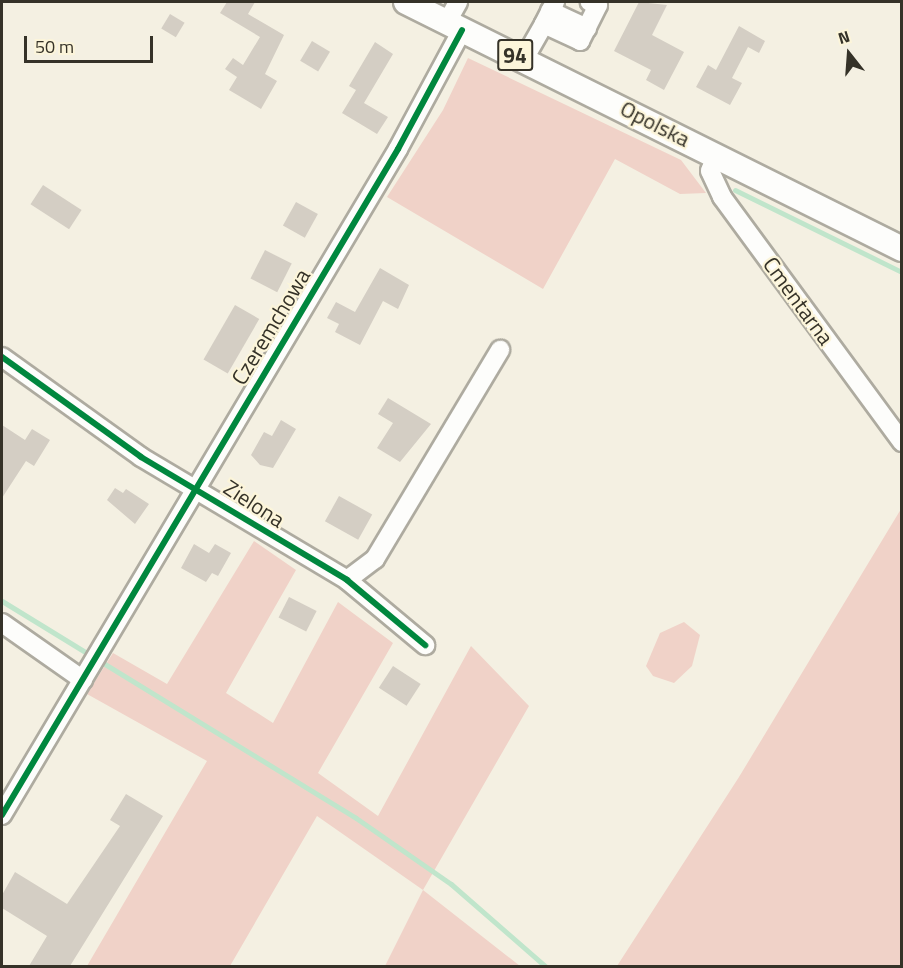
<!DOCTYPE html>
<html>
<head>
<meta charset="utf-8">
<style>
	body { margin:0 }
	#map { position:relative; width:903px; height:968px; overflow:hidden; background:#f4f0e2; font-family:"Titillium Web",sans-serif }
	div>[style] { position:absolute }
	.green>* { inset:0; background:#f0d2c8 }
	.stream>* { height:5px; margin:-2.5px; padding:0 2.5px; transform-origin:2.5px; border-radius:2.5px; background:#c0e5cb }
	.building>* { inset:0; background:#d4cec4; transform-origin:0 0 }
	.roads { filter:drop-shadow(2px 0 #aeaba0) drop-shadow(-2px 0 #aeaba0) drop-shadow(0 2px #aeaba0) drop-shadow(0 -2px #aeaba0) }
	.minor>* { height:18px; margin:-9px; padding:0 9px; transform-origin:9px; border-radius:9px; background:#fdfdfb }
	.major>* { height:24px; margin:-12px; padding:0 12px; transform-origin:12px; border-radius:12px; background:#fdfdfb }
	.cycleway>* { height:6px; margin:-3px; padding:0 3px; transform-origin:3px; border-radius:3px; background:#00873e }
	span { translate:-50% -50%; white-space:nowrap; text-align:center; line-height:1.15; -webkit-text-stroke:4.5px #fcf5da; paint-order:stroke }
	.shield-label span { padding:2px 4px; background:#fcf5da; border:2px solid; border-radius:4px; -webkit-text-stroke-width:0 }
	.shield-label { font-size:21px; color:#353228; font-weight:700 }
	.street-label { font-size:22px; color:#353228 }
	.frame { position:absolute; inset:0; border:3px solid #353228; pointer-events:none }
	.north { position:absolute; left:819px; top:24px; width:60px; height:60px; -webkit-text-stroke:4px #fcf5da; paint-order:stroke; rotate:343deg; font-size:16px; font-weight:700; line-height:24px; text-align:center; color:#353228 }
	.north::after { content:''; display:block; margin:auto; width:21px; height:27px; background:#353228; clip-path:polygon(50% 0,100% 100%,50% 72%,0 100%) }
	.scale { position:absolute; left:24px; top:36px; width:129px; height:27px; box-sizing:border-box; border:3px solid #353228; border-top:0; padding-left:8px; font-size:18px; line-height:21px; white-space:nowrap; color:#353228; -webkit-text-stroke:4px #fcf5da; paint-order:stroke }
</style>
</head>
<body>
<div id="map">
	<div class="green">
		<div style="clip-path:polygon(468px 58px,681px 160px,706px 193px,680px 194px,615px 159px,543px 289px,387px 197px,443px 110px)"></div>
		<div style="clip-path:polygon(901px 509px,901px 966px,617px 966px,739px 777px)"></div>
		<div style="clip-path:polygon(254px 541px,296px 570px,226px 693px,273px 723px,338px 602px,393px 643px,318px 773px,378px 816px,471px 646px,529px 706px,423px 890px,520px 966px,385px 966px,423px 890px,317px 816px,230px 966px,87px 966px,207px 761px,87px 694px,113px 653px,167px 684px)"></div>
		<div style="clip-path:polygon(684px 622px,700px 635px,692px 666px,674px 683px,653px 676px,646px 666px,660px 633px)"></div>
	</div>
	<div class="stream">
		<div style="left:735px;top:190px;width:186px;rotate:26.2deg"></div>
		<div style="left:2px;top:601px;width:415px;rotate:31.5deg"></div>
		<div style="left:356px;top:818px;width:116px;rotate:34.8deg"></div>
		<div style="left:451px;top:884px;width:125px;rotate:41.1deg"></div>
	</div>
	<div class="building">
		<div style="clip-path:polygon(227px 2px,255px 2px,248px 14px,284px 35px,265px 74px,277px 81px,261px 109px,229px 90px,237px 77px,225px 69px,233px 58px,243px 65px,260px 37px,220px 13px)"></div>
		<div style="clip-path:polygon(639px 2px,667px 5px,652px 35px,684px 52px,664px 90px,646px 80px,651px 70px,614px 51px)"></div>
		<div style="left:170px;top:14px;width:17px;height:17px;rotate:31deg"></div>
		<div style="clip-path:polygon(739px 26px,765px 41px,759px 53px,748px 47px,732px 78px,742px 83px,730px 105px,696px 87px,708px 65px,716px 70px)"></div>
		<div style="left:312px;top:41px;width:21px;height:23px;rotate:31deg"></div>
		<div style="clip-path:polygon(375px 42px,393px 54px,364px 103px,388px 117px,377px 134px,342px 113px,356px 90px,349px 86px)"></div>
		<div style="left:43px;top:185px;width:46px;height:23px;rotate:33deg"></div>
		<div style="left:296px;top:202px;width:25px;height:27px;rotate:29deg"></div>
		<div style="left:265px;top:250px;width:30px;height:32px;rotate:27deg"></div>
		<div style="clip-path:polygon(380px 268px,409px 285px,398px 309px,383px 301px,360px 345px,335px 332px,339px 324px,327px 318px,336px 302px,355px 312px)"></div>
		<div style="left:235px;top:305px;width:28px;height:63px;rotate:30deg"></div>
		<div style="clip-path:polygon(388px 398px,431px 424px,400px 462px,377px 448px,393px 423px,378px 414px)"></div>
		<div style="clip-path:polygon(281px 420px,296px 429px,273px 468px,260px 465px,251px 455px,264px 432px,272px 436px)"></div>
		<div style="clip-path:polygon(2px 425px,25px 440px,32px 429px,50px 440px,34px 466px,26px 461px,2px 498px)"></div>
		<div style="clip-path:polygon(115px 488px,123px 493px,126px 489px,149px 504px,135px 524px,107px 500px)"></div>
		<div style="left:339px;top:496px;width:38px;height:29px;rotate:29deg"></div>
		<div style="clip-path:polygon(194px 544px,209px 553px,215px 544px,231px 553px,218px 576px,212px 573px,206px 582px,181px 568px)"></div>
		<div style="left:289px;top:597px;width:31px;height:23px;rotate:27deg"></div>
		<div style="left:393px;top:666px;width:33px;height:26px;rotate:33deg"></div>
		<div style="clip-path:polygon(126px 794px,163px 816px,70px 966px,29px 966px,47px 936px,2px 908px,2px 895px,15px 872px,67px 904px,120px 826px,110px 820px)"></div>
	</div>
	<div class="roads">
		<div class="minor">
			<div style="left:555px;top:2px;width:25px;rotate:117deg"></div>
			<div style="left:544px;top:24px;width:40px;rotate:25deg"></div>
			<div style="left:580px;top:41px;width:40px;rotate:-63.4deg"></div>
			<div style="left:598px;top:5px;width:9px;rotate:-159deg"></div>
			<div style="left:550px;top:11px;width:41px;rotate:24.7deg"></div>
			<div style="left:447px;top:22px;width:23px;rotate:-61deg"></div>
			<div style="left:524px;top:59px;width:40px;rotate:-60.3deg"></div>
			<div style="left:716px;top:156px;width:16px;rotate:112deg"></div>
			<div style="left:710px;top:171px;width:29px;rotate:65deg"></div>
			<div style="left:722px;top:197px;width:304px;rotate:53.7deg"></div>
			<div style="left:2px;top:357px;width:171px;rotate:35.7deg"></div>
			<div style="left:141px;top:457px;width:240px;rotate:30.8deg"></div>
			<div style="left:347px;top:580px;width:102px;rotate:39.8deg"></div>
			<div style="left:347px;top:580px;width:35px;rotate:-37deg"></div>
			<div style="left:375px;top:559px;width:244px;rotate:-59.1deg"></div>
			<div style="left:2px;top:623px;width:99px;rotate:35.1deg"></div>
			<div style="left:2px;top:815px;width:775px;rotate:-59.26deg"></div>
			<div style="left:398px;top:149px;width:135px;rotate:-61.7deg"></div>
		</div>
		<div class="major">
			<div style="left:406px;top:2px;width:554px;rotate:26.47deg"></div>
		</div>
	</div>
	<div class="cycleway">
		<div style="left:2px;top:357px;width:171px;rotate:35.7deg"></div>
		<div style="left:141px;top:457px;width:240px;rotate:30.8deg"></div>
		<div style="left:347px;top:580px;width:102px;rotate:39.8deg"></div>
		<div style="left:2px;top:815px;width:775px;rotate:-59.26deg"></div>
		<div style="left:398px;top:149px;width:135px;rotate:-61.7deg"></div>
	</div>
	<div class="shield-label">
		<span style="left:515px;top:55px">94</span>
	</div>
	<div class="street-label">
		<span style="left:655px;top:124px;rotate:27deg">Opolska</span>
		<span style="left:798px;top:301px;rotate:54deg">Cmentarna</span>
		<span style="left:271px;top:327px;rotate:-59deg">Czeremchowa</span>
		<span style="left:254px;top:504px;rotate:33deg">Zielona</span>
	</div>
	<div class="frame"></div>
	<div class="north">N</div>
	<div class="scale">50 m</div>
</div>
</body>
</html>
